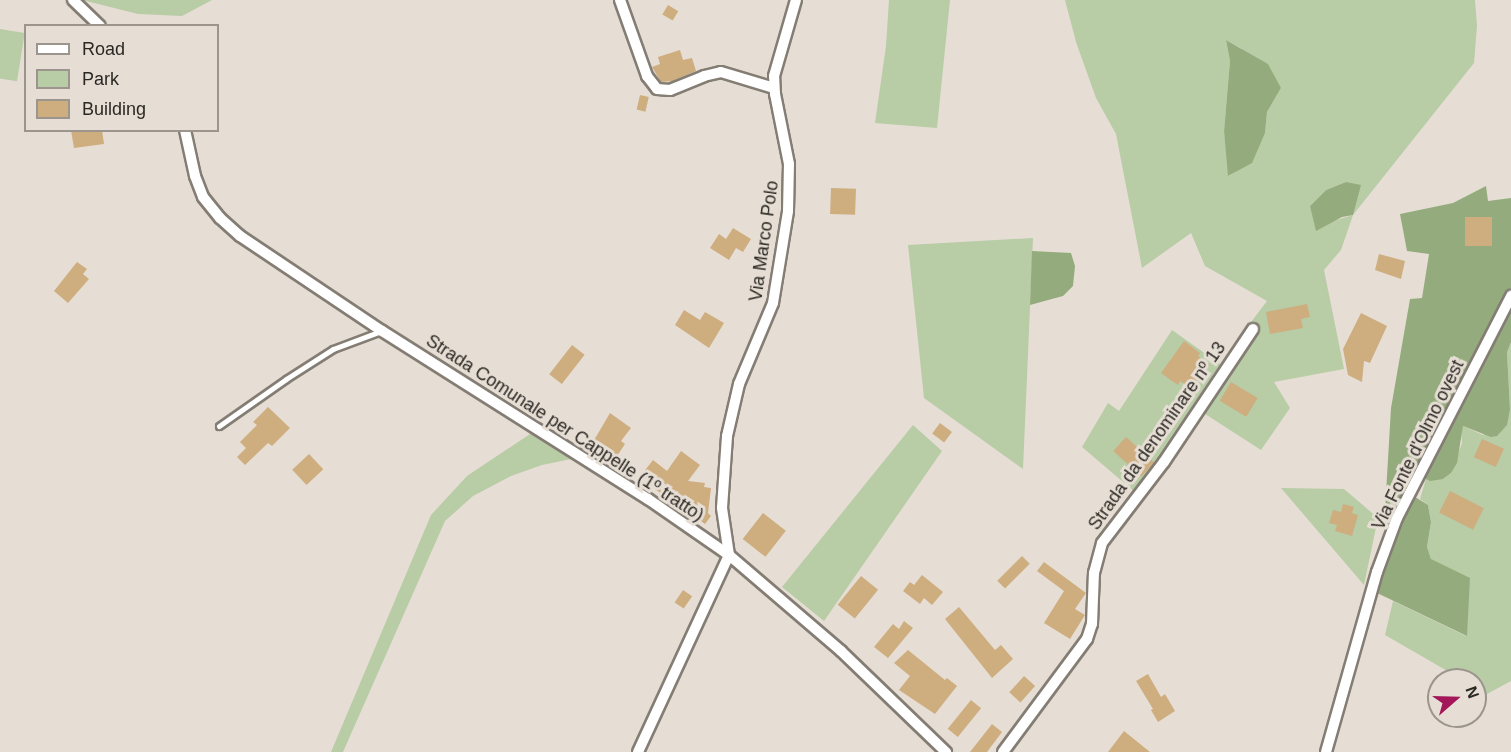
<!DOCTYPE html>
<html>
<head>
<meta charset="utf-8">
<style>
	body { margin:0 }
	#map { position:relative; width:1511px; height:752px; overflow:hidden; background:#e6ded4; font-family:Arial,sans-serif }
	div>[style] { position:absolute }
	.green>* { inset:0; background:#b8cca6; transform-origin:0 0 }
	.forest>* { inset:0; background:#94ac7d }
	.building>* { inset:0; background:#cead7f; transform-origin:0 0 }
	.roads { filter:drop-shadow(2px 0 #847d74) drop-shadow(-2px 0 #847d74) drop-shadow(0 2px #847d74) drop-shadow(0 -2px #847d74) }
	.service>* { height:5px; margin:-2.5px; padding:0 2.5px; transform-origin:2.5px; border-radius:2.5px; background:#fff }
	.minor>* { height:10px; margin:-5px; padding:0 5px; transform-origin:5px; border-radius:5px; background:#fff }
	span { translate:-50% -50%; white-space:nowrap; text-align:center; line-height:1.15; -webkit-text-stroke:6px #e6ded4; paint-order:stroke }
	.street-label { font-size:18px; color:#2b2824 }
	.legend { position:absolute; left:24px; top:24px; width:195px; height:108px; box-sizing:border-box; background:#e6ded4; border:2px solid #9b958e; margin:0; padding:8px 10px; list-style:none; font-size:18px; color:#2b2824 }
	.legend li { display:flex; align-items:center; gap:12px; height:30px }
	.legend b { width:30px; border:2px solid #9b958e }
	.north { position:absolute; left:1427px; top:668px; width:60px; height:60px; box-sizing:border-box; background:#e6ded4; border:2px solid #9b958e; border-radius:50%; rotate:70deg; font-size:16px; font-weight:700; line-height:24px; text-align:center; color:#2b2824 }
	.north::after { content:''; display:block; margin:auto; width:21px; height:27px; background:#a4165a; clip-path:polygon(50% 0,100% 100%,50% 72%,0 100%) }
</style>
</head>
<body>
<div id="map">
	<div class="green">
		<div style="clip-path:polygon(82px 0,212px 0,182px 16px,138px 14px)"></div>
		<div style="clip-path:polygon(889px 0,950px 0,937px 128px,875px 123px,886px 46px)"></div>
		<div style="clip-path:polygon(evenodd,1065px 0,1475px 0,1477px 26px,1474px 63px,1353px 215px,1341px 250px,1324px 270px,1344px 369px,1274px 382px,1290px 408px,1261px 450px,1202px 412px,1256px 330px,1248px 326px,1267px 301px,1205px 266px,1191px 233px,1142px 268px,1116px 134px,1096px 98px,1076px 42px,1065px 0,1226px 40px,1241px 48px,1281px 88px,1267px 112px,1265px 133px,1244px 166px,1229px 176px,1224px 131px,1230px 61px,1226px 40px,1065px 0,1346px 182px,1353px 215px,1327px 223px,1310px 206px,1326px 190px,1346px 182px)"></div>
		<div style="left:0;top:29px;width:25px;height:49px;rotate:9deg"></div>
		<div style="clip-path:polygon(1033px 238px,1023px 469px,924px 398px,908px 245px)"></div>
		<div style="clip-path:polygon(1172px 330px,1220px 364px,1136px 493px,1082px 447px,1108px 403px,1119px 411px)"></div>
		<div style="clip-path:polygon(1511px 342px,1511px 681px,1487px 694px,1475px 687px,1475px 680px,1463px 680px,1385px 635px,1393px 601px,1466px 636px,1431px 559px,1427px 547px,1431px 522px,1428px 505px,1420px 499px,1426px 479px,1443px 479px,1451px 473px,1462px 443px,1461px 429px,1463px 426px,1483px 435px,1510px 409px,1507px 351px)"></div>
		<div style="clip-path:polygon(913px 425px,942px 451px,824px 621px,782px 587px)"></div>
		<div style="clip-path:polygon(533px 432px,576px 458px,542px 465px,511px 476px,473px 496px,445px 521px,343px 752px,331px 752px,431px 515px,467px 476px)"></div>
		<div style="clip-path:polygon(1281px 488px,1344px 489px,1378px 518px,1364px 585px)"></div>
	</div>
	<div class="forest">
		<div style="clip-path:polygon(1226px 40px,1268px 64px,1281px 88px,1267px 112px,1265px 133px,1252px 163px,1228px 176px,1224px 131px,1230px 61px)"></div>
		<div style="clip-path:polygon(1346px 182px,1361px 185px,1353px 215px,1342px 217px,1316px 231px,1310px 206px,1326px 190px)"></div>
		<div style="clip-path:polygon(1486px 186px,1488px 201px,1511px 198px,1511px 342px,1507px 352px,1510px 409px,1507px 425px,1497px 436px,1491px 437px,1463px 426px,1457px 463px,1451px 473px,1443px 479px,1430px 481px,1420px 476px,1412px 495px,1428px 505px,1431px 522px,1427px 547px,1431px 559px,1470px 578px,1467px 636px,1375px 592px,1400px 525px,1386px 519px,1385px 510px,1391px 408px,1410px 299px,1422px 298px,1429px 254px,1407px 251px,1400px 214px,1453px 203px)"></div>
		<div style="clip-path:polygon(1032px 251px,1071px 253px,1075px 266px,1073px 286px,1063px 296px,1030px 305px)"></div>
	</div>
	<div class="building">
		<div style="left:668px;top:5px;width:12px;height:11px;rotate:31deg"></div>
		<div style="clip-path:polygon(680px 50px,683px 60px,692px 58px,696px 71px,673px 81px,661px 82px,652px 67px,660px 64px,658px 57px)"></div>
		<div style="left:640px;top:95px;width:9px;height:15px;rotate:13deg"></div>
		<div style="clip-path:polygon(71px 130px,102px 130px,104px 144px,74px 148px)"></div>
		<div style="left:831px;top:188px;width:25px;height:26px;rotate:2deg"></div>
		<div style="left:1465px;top:217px;width:27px;height:29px"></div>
		<div style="clip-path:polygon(733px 228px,751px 239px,743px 252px,736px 248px,729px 260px,710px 248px,719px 234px,726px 239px)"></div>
		<div style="clip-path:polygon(1379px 254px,1405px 261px,1401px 279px,1375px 270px)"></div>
		<div style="clip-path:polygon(77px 262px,87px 269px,83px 274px,89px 279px,68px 303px,54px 291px)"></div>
		<div style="clip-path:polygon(1307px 304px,1310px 317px,1301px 319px,1303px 328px,1270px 334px,1266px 312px)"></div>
		<div style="clip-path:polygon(684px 310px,700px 320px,705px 312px,724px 323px,709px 348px,675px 325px)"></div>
		<div style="clip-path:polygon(1361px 313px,1387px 326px,1370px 363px,1364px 361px,1362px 382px,1348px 375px,1343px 349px)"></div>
		<div style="clip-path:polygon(1184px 341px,1200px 353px,1198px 356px,1210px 365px,1190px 388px,1180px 381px,1178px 385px,1161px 373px)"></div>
		<div style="left:572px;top:345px;width:16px;height:37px;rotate:38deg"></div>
		<div style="left:1231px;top:382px;width:31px;height:22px;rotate:31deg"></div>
		<div style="clip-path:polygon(268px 407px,290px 428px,272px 446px,268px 443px,245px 465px,237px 457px,246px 448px,240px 442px,257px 425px,253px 422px)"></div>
		<div style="clip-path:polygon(610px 413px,631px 428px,621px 441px,625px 444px,615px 459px,593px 442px)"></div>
		<div style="left:940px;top:423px;width:15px;height:13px;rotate:37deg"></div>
		<div style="left:1126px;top:437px;width:38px;height:19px;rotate:42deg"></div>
		<div style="left:1482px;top:439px;width:24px;height:20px;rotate:24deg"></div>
		<div style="clip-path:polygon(681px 451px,700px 465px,688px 481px,705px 483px,704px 487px,711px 488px,708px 513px,711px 516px,705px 524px,639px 478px,653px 460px,667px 471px)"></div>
		<div style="left:309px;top:454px;width:21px;height:23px;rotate:47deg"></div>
		<div style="left:1450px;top:491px;width:38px;height:24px;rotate:27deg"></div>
		<div style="clip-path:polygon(1343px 504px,1354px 507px,1352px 513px,1358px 515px,1352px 536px,1335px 531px,1337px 525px,1329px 523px,1333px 510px,1341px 512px)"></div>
		<div style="left:763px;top:513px;width:29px;height:33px;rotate:38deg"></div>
		<div style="left:1022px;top:556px;width:11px;height:35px;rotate:45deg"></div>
		<div style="clip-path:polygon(1044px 562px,1086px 593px,1075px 609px,1085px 615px,1070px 639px,1044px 623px,1064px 591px,1037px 571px)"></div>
		<div style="clip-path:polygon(922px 575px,943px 592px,932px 605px,924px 598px,920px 604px,903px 591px,910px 582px,914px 585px)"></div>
		<div style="left:861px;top:576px;width:22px;height:37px;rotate:39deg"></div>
		<div style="left:683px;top:590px;width:11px;height:15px;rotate:34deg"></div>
		<div style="clip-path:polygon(959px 607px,995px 650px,1001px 645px,1013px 659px,992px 678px,945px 619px)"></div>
		<div style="clip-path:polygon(904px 621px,913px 628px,888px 658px,874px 647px,893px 624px,899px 629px)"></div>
		<div style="clip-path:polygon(908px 650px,945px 680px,947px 678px,957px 686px,935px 714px,899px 690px,910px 676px,894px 663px)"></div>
		<div style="clip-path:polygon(1148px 674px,1161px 697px,1165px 694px,1175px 711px,1158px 722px,1151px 710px,1153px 709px,1136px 681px)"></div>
		<div style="left:1024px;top:676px;width:15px;height:22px;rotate:42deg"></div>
		<div style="left:971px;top:700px;width:13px;height:37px;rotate:39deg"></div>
		<div style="clip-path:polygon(992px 724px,1002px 732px,987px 752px,970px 752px)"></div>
		<div style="clip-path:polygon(1124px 731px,1150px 752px,1108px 752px)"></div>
	</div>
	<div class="roads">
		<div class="service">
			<div style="left:219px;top:426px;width:82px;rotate:-35deg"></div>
			<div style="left:286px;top:379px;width:56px;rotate:-32.6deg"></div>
			<div style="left:333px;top:349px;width:51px;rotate:-20.6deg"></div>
		</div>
		<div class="minor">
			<div style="left:73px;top:0;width:37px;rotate:44deg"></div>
			<div style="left:620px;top:0;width:81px;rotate:70.4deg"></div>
			<div style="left:647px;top:76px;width:16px;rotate:52deg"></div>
			<div style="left:657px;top:89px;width:13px;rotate:4deg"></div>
			<div style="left:670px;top:90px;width:37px;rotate:-22deg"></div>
			<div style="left:704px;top:76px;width:17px;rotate:-13deg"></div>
			<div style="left:721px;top:72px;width:55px;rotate:16.8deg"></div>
			<div style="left:185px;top:130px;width:47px;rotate:77.7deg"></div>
			<div style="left:195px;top:176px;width:22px;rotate:69deg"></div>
			<div style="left:203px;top:197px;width:27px;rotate:51deg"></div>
			<div style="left:220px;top:218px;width:27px;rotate:42deg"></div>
			<div style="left:240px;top:236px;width:171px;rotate:33.8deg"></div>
			<div style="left:382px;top:331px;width:315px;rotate:32.3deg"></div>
			<div style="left:648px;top:499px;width:98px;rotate:34.7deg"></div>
			<div style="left:729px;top:555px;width:148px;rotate:40.6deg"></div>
			<div style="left:841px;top:651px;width:146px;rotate:43.9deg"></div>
			<div style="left:638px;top:752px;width:217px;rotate:-65.2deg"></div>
			<div style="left:729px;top:555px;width:48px;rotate:-98.5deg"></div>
			<div style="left:722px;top:508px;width:72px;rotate:-86deg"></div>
			<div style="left:727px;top:436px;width:53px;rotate:-77deg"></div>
			<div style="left:739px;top:384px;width:88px;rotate:-67.2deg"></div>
			<div style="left:773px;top:303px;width:93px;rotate:-80.7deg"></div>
			<div style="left:788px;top:211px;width:47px;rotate:-88.8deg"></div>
			<div style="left:789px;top:164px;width:71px;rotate:-101.3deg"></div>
			<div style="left:775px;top:94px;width:18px;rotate:-93deg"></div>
			<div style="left:774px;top:76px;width:79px;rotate:-73.9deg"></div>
			<div style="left:1003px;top:752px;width:141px;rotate:-53.4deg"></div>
			<div style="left:1087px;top:639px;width:16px;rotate:-72deg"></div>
			<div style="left:1092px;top:624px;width:51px;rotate:-87.8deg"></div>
			<div style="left:1094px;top:573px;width:31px;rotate:-75deg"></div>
			<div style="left:1102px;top:543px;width:102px;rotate:-52.6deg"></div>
			<div style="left:1164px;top:462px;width:160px;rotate:-56.2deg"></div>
			<div style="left:1326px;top:752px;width:187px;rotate:-74.2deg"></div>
			<div style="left:1377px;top:572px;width:58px;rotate:-69.7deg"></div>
			<div style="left:1397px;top:518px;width:250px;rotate:-62.8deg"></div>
		</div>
	</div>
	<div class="street-label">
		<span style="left:764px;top:241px;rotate:-82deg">Via Marco Polo</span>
		<span style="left:565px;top:428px;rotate:33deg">Strada Comunale per Cappelle (1º tratto)</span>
		<span style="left:1157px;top:436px;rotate:-55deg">Strada da denominare nº 13</span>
		<span style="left:1418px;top:445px;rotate:-64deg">Via Fonte d'Olmo ovest</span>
	</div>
	<ul class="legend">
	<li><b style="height:8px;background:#fff"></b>Road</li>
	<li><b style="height:16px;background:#b8cca6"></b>Park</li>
	<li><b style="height:16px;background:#cead7f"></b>Building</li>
	</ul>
	<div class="north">N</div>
</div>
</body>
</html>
